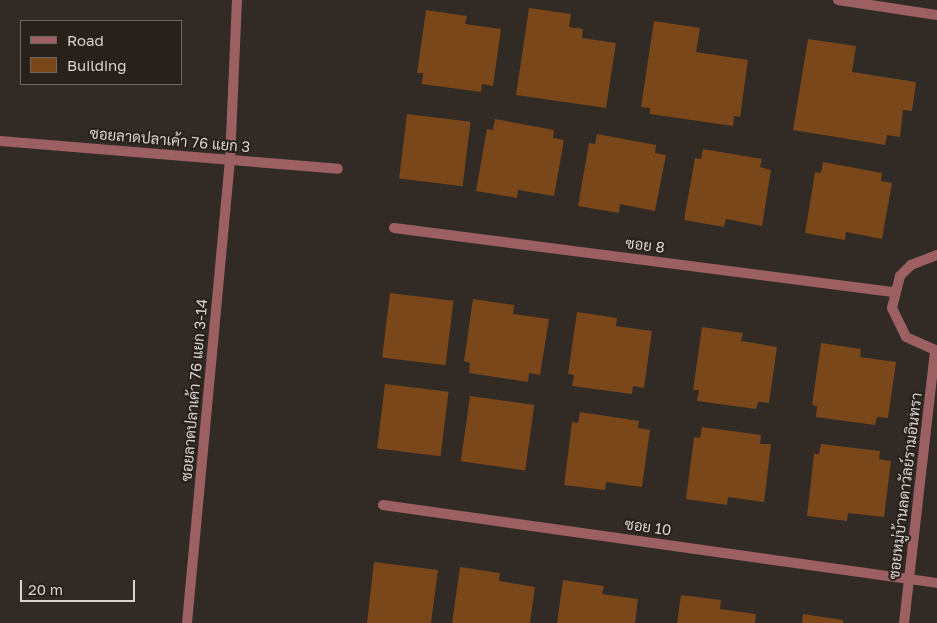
<!DOCTYPE html>
<html>
<head>
<meta charset="utf-8">
<style>
	body { margin:0 }
	#map { position:relative; width:937px; height:623px; overflow:hidden; background:#312a25; font-family:"Golos Text",Sarabun,sans-serif }
	div>[style] { position:absolute }
	.building>* { inset:0; background:#7a471a; transform-origin:0 0 }
	.street>* { height:10px; margin:-5px; padding:0 5px; transform-origin:5px; border-radius:5px; background:#9c6063 }
	span { translate:-50% -50%; white-space:nowrap; text-align:center; line-height:1.15; -webkit-text-stroke:4px #27201b; paint-order:stroke }
	.street-label { font-size:15px; color:#d9d4d1 }
	.legend { position:absolute; left:20px; top:20px; width:162px; height:65px; box-sizing:border-box; background:#27201b; border:1px solid #6e6864; margin:0; padding:6px 9px; list-style:none; font-size:15px; color:#d9d4d1 }
	.legend li { display:flex; align-items:center; gap:10px; height:25px }
	.legend b { width:25px; border:1px solid #6e6864 }
	.scale { position:absolute; left:20px; top:580px; width:115px; height:22px; box-sizing:border-box; border:2px solid #d9d4d1; border-top:0; padding-left:6px; font-size:15px; line-height:18px; white-space:nowrap; color:#d9d4d1; -webkit-text-stroke:4px #27201b; paint-order:stroke }
</style>
</head>
<body>
<div id="map">
	<div class="building">
		<div style="clip-path:polygon(529px 8px,571px 14px,569px 27px,583px 29px,582px 38px,616px 43px,606px 108px,516px 95px)"></div>
		<div style="clip-path:polygon(426px 10px,467px 16px,465px 24px,501px 29px,493px 86px,482px 84px,481px 92px,422px 84px,423px 73px,417px 73px)"></div>
		<div style="clip-path:polygon(654px 21px,700px 28px,696px 52px,748px 60px,740px 117px,734px 116px,733px 126px,650px 114px,650px 108px,641px 107px)"></div>
		<div style="clip-path:polygon(808px 39px,856px 46px,852px 72px,916px 82px,912px 111px,903px 110px,900px 137px,887px 135px,885px 145px,793px 130px)"></div>
		<div style="left:407px;top:114px;width:64px;height:65px;rotate:7deg"></div>
		<div style="clip-path:polygon(495px 119px,554px 130px,553px 138px,564px 140px,554px 196px,518px 190px,517px 198px,476px 191px,487px 129px,493px 130px)"></div>
		<div style="clip-path:polygon(597px 134px,656px 145px,655px 153px,666px 155px,655px 211px,620px 204px,619px 213px,578px 206px,589px 143px,595px 144px)"></div>
		<div style="clip-path:polygon(703px 149px,762px 159px,760px 167px,771px 170px,762px 226px,726px 219px,724px 227px,684px 220px,695px 158px,701px 159px)"></div>
		<div style="clip-path:polygon(823px 162px,882px 173px,881px 181px,892px 183px,882px 239px,846px 232px,845px 240px,805px 233px,815px 172px,821px 173px)"></div>
		<div style="left:390px;top:293px;width:64px;height:65px;rotate:7deg"></div>
		<div style="clip-path:polygon(473px 299px,514px 305px,513px 314px,549px 319px,540px 375px,529px 373px,528px 382px,469px 373px,470px 363px,464px 361px)"></div>
		<div style="clip-path:polygon(577px 312px,617px 318px,616px 326px,652px 331px,644px 388px,633px 386px,632px 394px,572px 386px,574px 375px,568px 374px)"></div>
		<div style="clip-path:polygon(702px 327px,743px 333px,741px 341px,777px 347px,769px 403px,758px 402px,756px 409px,697px 401px,699px 390px,693px 390px)"></div>
		<div style="clip-path:polygon(821px 343px,861px 349px,860px 357px,896px 362px,888px 418px,877px 417px,875px 425px,816px 417px,817px 406px,812px 405px)"></div>
		<div style="left:385px;top:384px;width:64px;height:65px;rotate:7deg"></div>
		<div style="left:470px;top:396px;width:65px;height:66px;rotate:8deg"></div>
		<div style="clip-path:polygon(580px 412px,639px 421px,638px 428px,650px 430px,642px 487px,606px 482px,605px 490px,564px 485px,572px 422px,578px 423px)"></div>
		<div style="clip-path:polygon(702px 427px,761px 435px,760px 444px,771px 444px,764px 502px,728px 497px,727px 505px,686px 499px,694px 437px,700px 438px)"></div>
		<div style="clip-path:polygon(821px 444px,880px 451px,879px 459px,891px 461px,884px 517px,848px 513px,847px 521px,807px 516px,814px 454px,819px 454px)"></div>
		<div style="clip-path:polygon(374px 562px,438px 570px,431px 623px,367px 623px)"></div>
		<div style="clip-path:polygon(460px 567px,500px 573px,499px 581px,535px 587px,530px 623px,452px 623px)"></div>
		<div style="clip-path:polygon(563px 580px,604px 586px,602px 594px,638px 599px,635px 623px,557px 623px)"></div>
		<div style="clip-path:polygon(681px 595px,721px 600px,720px 609px,756px 614px,755px 623px,677px 623px)"></div>
		<div style="clip-path:polygon(803px 614px,843px 620px,843px 623px,802px 623px)"></div>
	</div>
	<div class="street">
		<div style="left:838px;top:0;width:100px;rotate:8.6deg"></div>
		<div style="left:0;top:141px;width:339px;rotate:4.7deg"></div>
		<div style="left:394px;top:228px;width:503px;rotate:7.31deg"></div>
		<div style="left:937px;top:255px;width:28px;rotate:159deg"></div>
		<div style="left:911px;top:265px;width:16px;rotate:135deg"></div>
		<div style="left:900px;top:276px;width:33px;rotate:104deg"></div>
		<div style="left:892px;top:308px;width:32px;rotate:64deg"></div>
		<div style="left:906px;top:337px;width:34px;rotate:24deg"></div>
		<div style="left:383px;top:505px;width:559px;rotate:8.01deg"></div>
		<div style="left:187px;top:623px;width:465px;rotate:-84.7deg"></div>
		<div style="left:230px;top:160px;width:160px;rotate:-87.5deg"></div>
		<div style="left:904px;top:623px;width:273px;rotate:-83.5deg"></div>
	</div>
	<div class="street-label">
		<span style="left:170px;top:140px;rotate:5deg">ซอยลาดปลาเค้า 76 แยก 3</span>
		<span style="left:645px;top:245px;rotate:7deg">ซอย 8</span>
		<span style="left:194px;top:390px;rotate:-85deg">ซอยลาดปลาเค้า 76 แยก 3-14</span>
		<span style="left:905px;top:486px;rotate:-83deg">ซอยหมู่บ้านลดาวัลย์รามอินทรา</span>
		<span style="left:648px;top:527px;rotate:8deg">ซอย 10</span>
	</div>
	<ul class="legend">
	<li><b style="height:6px;background:#9c6063"></b>Road</li>
	<li><b style="height:14px;background:#7a471a"></b>Building</li>
	</ul>
	<div class="scale">20 m</div>
</div>
</body>
</html>
